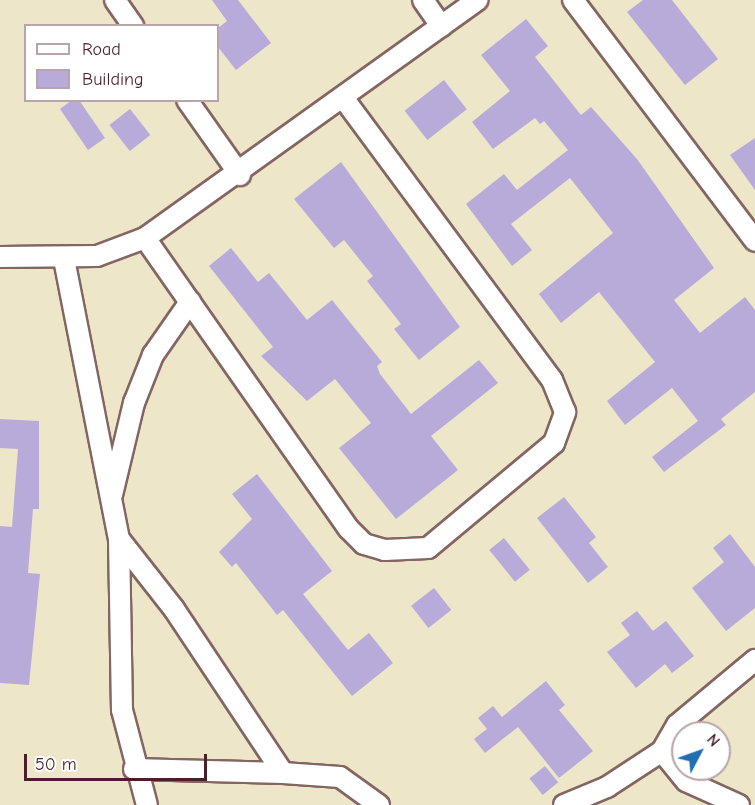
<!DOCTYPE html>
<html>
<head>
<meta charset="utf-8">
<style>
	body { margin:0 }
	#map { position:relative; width:755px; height:805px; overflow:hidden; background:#ede6c9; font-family:"Comic Neue",sans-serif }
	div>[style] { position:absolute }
	.building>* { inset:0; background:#b8abda; transform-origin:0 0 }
	.roads { filter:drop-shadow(2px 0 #836562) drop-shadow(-2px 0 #836562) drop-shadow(0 2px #836562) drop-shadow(0 -2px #836562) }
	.street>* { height:20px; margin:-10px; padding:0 10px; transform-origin:10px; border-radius:10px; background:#fff }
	span { translate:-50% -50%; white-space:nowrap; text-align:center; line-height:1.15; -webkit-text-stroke:4.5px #fff; paint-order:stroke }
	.legend { position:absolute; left:24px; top:24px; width:195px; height:78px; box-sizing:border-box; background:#fff; border:2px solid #b7a5aa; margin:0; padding:8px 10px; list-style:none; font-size:18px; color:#4a1f2b }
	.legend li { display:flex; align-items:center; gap:12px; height:30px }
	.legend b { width:30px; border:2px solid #b7a5aa }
	.north { position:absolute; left:671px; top:721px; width:60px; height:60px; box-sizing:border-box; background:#fff; border:2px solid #b7a5aa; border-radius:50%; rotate:49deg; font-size:16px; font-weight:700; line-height:24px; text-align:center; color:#4a1f2b }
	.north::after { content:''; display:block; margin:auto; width:21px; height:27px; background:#1f6fb2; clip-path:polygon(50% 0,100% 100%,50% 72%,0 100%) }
	.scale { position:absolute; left:24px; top:754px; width:183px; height:27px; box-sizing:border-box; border:3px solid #4a1f2b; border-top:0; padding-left:8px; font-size:18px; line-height:21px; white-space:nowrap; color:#4a1f2b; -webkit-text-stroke:4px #fff; paint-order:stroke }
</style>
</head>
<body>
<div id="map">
	<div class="building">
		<div style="clip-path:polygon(212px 0,238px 0,271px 43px,236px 70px,218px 47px,218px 28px,227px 21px)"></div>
		<div style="clip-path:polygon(643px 0,672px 0,718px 59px,685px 85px,627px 12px)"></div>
		<div style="clip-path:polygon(526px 19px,548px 46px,535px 57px,581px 115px,591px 107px,637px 159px,714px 268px,674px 300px,700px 333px,745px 297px,755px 310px,755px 392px,721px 419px,726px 425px,664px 472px,652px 457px,698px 421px,672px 388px,625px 425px,607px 401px,655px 362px,599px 292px,561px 323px,539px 294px,613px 233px,570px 178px,511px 224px,532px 250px,512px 266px,466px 204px,504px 174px,517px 190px,568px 150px,544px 121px,540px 124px,535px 118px,493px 149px,472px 122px,510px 91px,481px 55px)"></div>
		<div style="left:444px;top:80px;width:37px;height:50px;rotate:52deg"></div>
		<div style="clip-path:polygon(72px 100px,79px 100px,105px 138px,88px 150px,60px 109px)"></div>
		<div style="left:130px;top:109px;width:33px;height:26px;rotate:52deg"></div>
		<div style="clip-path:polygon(755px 138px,755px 190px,730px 155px)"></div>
		<div style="clip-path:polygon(341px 162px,460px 327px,419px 360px,394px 329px,401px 324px,367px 281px,373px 276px,344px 240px,334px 248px,294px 199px)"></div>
		<div style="clip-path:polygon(231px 248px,258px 282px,269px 273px,307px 320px,332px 300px,382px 362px,377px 366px,380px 374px,411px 414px,479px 360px,498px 383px,431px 436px,458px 470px,396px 519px,339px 448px,371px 423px,335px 379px,307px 401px,261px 356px,273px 347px,209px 266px)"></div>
		<div style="clip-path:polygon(0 419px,39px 421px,39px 509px,33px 509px,28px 573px,40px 574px,29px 685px,0 683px,0 526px,12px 527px,18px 449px,0 448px)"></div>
		<div style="clip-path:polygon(257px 474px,332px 571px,303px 594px,348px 650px,369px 633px,393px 663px,352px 696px,283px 610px,277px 615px,236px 563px,232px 567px,219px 552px,252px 519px,232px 494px)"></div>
		<div style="clip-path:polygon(564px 497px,596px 537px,589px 543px,608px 567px,588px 583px,537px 518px)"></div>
		<div style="clip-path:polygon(730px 534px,755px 567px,755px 608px,726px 631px,692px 588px,724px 562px,713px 548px)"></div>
		<div style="left:504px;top:538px;width:41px;height:19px;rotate:51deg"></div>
		<div style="left:434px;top:588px;width:28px;height:29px;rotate:52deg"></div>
		<div style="clip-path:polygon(637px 611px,653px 631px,666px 621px,694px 656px,672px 673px,665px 664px,636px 688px,607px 652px,630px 635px,621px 623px)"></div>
		<div style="clip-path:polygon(546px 681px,565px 705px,559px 710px,593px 751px,559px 778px,518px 727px,485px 753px,474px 739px,487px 729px,478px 718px,493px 706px,502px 717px)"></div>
		<div style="left:545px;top:766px;width:21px;height:20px;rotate:51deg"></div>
	</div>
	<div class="roads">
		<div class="street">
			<div style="left:115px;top:0;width:32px;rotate:55deg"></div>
			<div style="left:423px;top:0;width:32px;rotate:55deg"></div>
			<div style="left:573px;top:0;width:302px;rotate:52.9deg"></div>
			<div style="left:187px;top:100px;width:92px;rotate:54.8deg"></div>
			<div style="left:145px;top:238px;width:355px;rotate:55deg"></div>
			<div style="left:349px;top:529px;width:21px;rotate:45deg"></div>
			<div style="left:364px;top:544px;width:22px;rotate:16deg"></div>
			<div style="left:385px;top:550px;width:43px;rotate:-2.7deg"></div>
			<div style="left:428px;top:548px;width:164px;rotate:-39.8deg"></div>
			<div style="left:554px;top:443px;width:33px;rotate:-70deg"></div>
			<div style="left:565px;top:412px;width:35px;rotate:-112deg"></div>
			<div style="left:552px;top:380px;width:351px;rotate:-126.5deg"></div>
			<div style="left:0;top:257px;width:97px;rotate:-0.6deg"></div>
			<div style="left:97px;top:256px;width:51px;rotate:-20.6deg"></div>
			<div style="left:145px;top:238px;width:409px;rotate:-35.6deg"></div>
			<div style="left:64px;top:259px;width:285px;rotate:78.9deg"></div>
			<div style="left:119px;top:539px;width:171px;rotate:89deg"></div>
			<div style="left:122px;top:710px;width:98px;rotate:75.3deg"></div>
			<div style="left:112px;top:495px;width:95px;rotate:-76.6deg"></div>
			<div style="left:134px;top:403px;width:52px;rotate:-68.4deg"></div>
			<div style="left:153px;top:355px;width:65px;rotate:-55.1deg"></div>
			<div style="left:119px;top:539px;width:89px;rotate:51.8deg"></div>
			<div style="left:174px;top:609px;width:197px;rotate:56.4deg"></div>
			<div style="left:283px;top:773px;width:57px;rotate:4deg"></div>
			<div style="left:340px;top:777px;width:48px;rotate:35.7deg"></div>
			<div style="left:134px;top:769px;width:149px;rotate:1.5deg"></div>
			<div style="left:564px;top:805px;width:47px;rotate:-22.7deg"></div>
			<div style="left:607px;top:787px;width:66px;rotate:-33.2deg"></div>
			<div style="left:739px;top:805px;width:58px;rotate:-155.6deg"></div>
			<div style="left:686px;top:781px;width:38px;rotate:-129deg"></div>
			<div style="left:662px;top:751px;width:30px;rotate:-60deg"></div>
			<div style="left:677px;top:725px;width:102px;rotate:-39.8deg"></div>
		</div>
	</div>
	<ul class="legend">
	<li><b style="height:8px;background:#fff"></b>Road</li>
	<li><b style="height:16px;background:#b8abda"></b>Building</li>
	</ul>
	<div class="north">N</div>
	<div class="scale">50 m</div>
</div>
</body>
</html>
